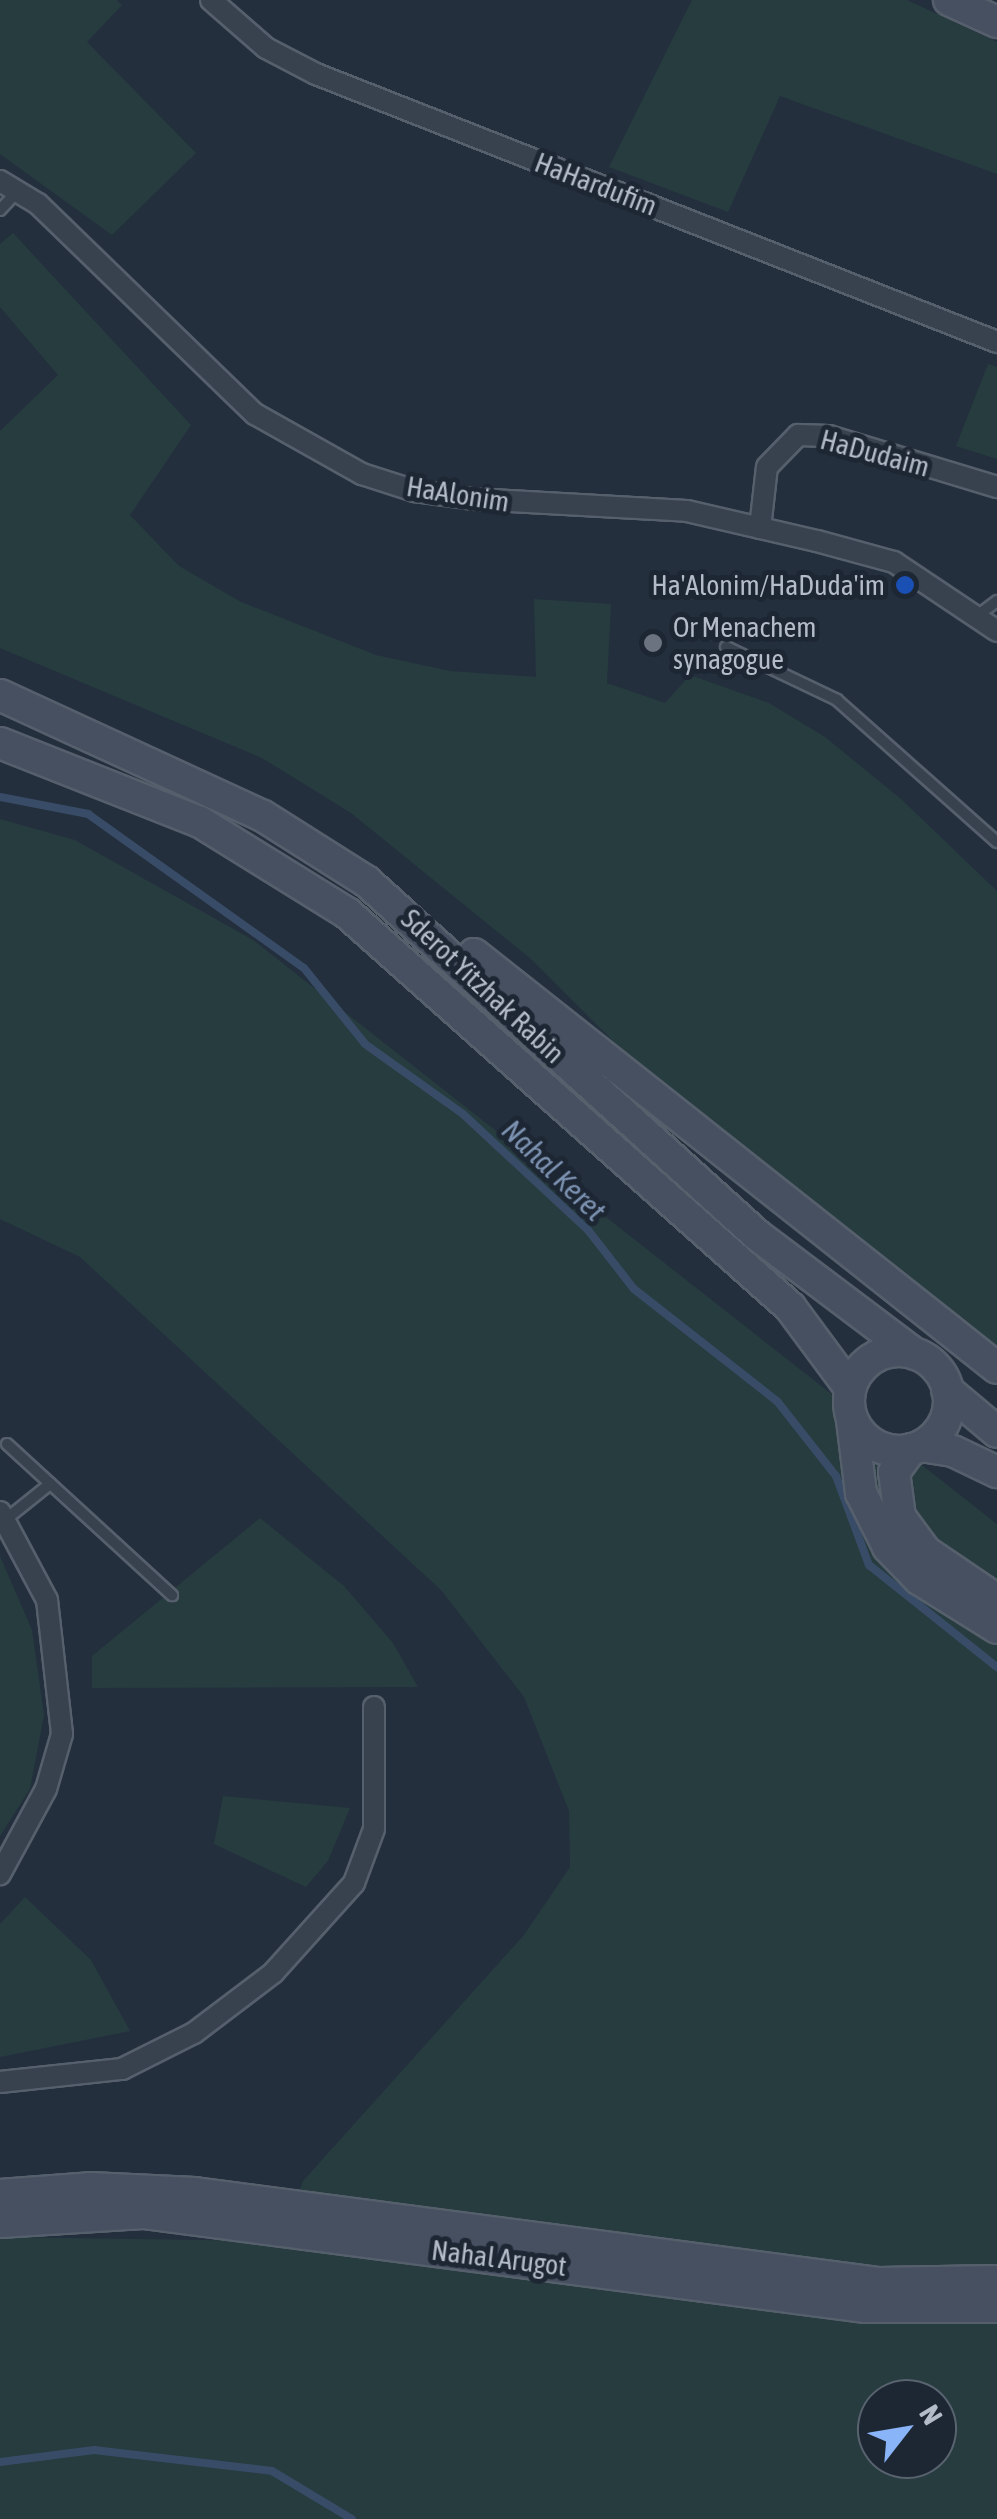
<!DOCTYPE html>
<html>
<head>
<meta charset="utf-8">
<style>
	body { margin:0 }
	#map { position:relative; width:997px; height:2519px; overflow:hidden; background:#242f3e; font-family:"Asap Condensed",sans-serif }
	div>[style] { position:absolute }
	.green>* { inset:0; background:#263c3f }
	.stream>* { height:8px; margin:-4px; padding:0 4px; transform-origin:4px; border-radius:4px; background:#394c67 }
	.roads { filter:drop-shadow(2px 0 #565f6c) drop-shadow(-2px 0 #565f6c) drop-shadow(0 2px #565f6c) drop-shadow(0 -2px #565f6c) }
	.lane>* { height:10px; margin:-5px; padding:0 5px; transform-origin:5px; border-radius:5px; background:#38414e }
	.street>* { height:20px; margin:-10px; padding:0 10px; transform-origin:10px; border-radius:10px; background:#38414e }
	.secondary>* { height:30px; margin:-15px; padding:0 15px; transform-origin:15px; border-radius:15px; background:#465061 }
	.secondary>.ring { margin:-15px; padding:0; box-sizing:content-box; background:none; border:30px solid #465061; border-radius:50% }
	.dots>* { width:28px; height:28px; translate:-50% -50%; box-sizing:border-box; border:5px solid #1d2633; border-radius:50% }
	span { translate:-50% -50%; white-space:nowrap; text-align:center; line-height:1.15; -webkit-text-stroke:10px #1d2633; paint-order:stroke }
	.street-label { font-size:28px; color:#b4bcc9 }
	.poi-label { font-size:28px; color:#b4bcc9 }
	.right { translate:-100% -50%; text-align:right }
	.left { translate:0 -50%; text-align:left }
	.water-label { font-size:30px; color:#7c92b1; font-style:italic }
	.north { position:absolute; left:857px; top:2379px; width:100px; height:100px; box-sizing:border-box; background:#1d2633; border:2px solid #59626f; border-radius:50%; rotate:59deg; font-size:28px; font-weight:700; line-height:40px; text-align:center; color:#b4bcc9 }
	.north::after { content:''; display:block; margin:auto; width:35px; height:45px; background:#8ab4f8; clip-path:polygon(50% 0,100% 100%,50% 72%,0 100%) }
</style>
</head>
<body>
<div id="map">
	<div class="green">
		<div style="clip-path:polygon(0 0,117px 0,122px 5px,87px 42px,196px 153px,112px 235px,0 154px)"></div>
		<div style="clip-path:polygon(692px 0,907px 0,997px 42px,997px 174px,780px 96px,728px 212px,609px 167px)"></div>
		<div style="clip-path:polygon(13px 233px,191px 425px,130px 515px,179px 566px,241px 602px,376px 655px,450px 671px,536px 677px,534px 599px,611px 604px,607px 683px,665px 703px,690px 675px,769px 703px,825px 737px,901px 799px,997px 891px,997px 1353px,631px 1059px,531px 959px,351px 813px,262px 758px,0 648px,0 431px,58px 375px,0 307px,0 244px)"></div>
		<div style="clip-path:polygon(988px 364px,997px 367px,997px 459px,956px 446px)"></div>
		<div style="clip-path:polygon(evenodd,0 819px,75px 840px,253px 940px,997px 1524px,997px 2519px,0 2519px,0 2237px,282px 2241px,303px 2181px,524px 1935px,570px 1867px,569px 1811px,524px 1697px,441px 1590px,80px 1257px,0 1219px,0 819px,877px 2399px,937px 2399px,937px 2459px,877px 2459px,877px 2399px)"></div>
		<div style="clip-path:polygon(260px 1518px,344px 1586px,393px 1643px,418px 1687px,92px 1688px,92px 1656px)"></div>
		<div style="clip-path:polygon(0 1556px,32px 1630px,44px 1715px,30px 1789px,0 1836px)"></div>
		<div style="clip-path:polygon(223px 1796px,350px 1808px,328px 1861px,306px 1887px,214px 1844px)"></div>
		<div style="clip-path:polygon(25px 1897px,91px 1960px,130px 2031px,0 2057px,0 1924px)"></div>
	</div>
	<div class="stream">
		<div style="left:0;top:797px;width:90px;rotate:10.9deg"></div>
		<div style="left:88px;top:814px;width:265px;rotate:35.5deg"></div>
		<div style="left:304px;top:968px;width:97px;rotate:51.2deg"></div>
		<div style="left:365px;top:1044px;width:120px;rotate:35.5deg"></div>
		<div style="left:463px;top:1114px;width:171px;rotate:42.9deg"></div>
		<div style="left:588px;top:1230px;width:75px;rotate:52.1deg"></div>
		<div style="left:634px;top:1289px;width:182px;rotate:38.1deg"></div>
		<div style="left:777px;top:1401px;width:95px;rotate:51.8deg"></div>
		<div style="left:836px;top:1476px;width:95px;rotate:69.7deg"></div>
		<div style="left:869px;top:1565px;width:164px;rotate:38.6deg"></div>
		<div style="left:0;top:2462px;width:95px;rotate:-7.3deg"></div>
		<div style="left:94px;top:2450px;width:179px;rotate:6.7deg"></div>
		<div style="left:272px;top:2471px;width:93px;rotate:31deg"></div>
	</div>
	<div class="roads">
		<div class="lane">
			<div style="left:0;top:210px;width:25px;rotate:-47deg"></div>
			<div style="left:977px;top:616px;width:25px;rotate:-37deg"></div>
			<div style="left:726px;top:647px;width:123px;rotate:25.5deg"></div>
			<div style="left:837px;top:700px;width:214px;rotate:41.6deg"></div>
			<div style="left:7px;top:1444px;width:224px;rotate:42.5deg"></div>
			<div style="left:5px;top:1520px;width:58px;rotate:-38.7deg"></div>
		</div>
		<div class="street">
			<div style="left:211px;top:0;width:73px;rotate:41.1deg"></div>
			<div style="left:266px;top:48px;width:56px;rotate:27.5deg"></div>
			<div style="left:316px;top:74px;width:732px;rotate:21.48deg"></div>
			<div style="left:0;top:181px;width:44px;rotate:31.2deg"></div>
			<div style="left:38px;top:204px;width:302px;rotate:44.1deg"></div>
			<div style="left:255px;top:414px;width:123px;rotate:29.3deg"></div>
			<div style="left:362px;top:474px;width:56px;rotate:17.8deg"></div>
			<div style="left:415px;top:491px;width:60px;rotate:7.7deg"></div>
			<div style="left:474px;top:499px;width:213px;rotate:3.2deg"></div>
			<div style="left:687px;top:511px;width:133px;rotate:13deg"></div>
			<div style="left:817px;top:541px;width:80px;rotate:15.3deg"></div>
			<div style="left:894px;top:562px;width:124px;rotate:33.8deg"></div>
			<div style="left:760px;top:528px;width:61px;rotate:-83.5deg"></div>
			<div style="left:767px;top:467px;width:45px;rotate:-45.9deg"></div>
			<div style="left:798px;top:435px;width:31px;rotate:2deg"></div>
			<div style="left:829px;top:436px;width:176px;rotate:16.9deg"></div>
			<div style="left:0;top:1512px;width:100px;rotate:61.9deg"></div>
			<div style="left:47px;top:1600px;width:135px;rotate:83.6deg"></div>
			<div style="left:62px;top:1734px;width:57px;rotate:106.2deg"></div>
			<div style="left:46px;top:1789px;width:97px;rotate:118.4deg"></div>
			<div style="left:0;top:2082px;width:123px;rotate:-6.1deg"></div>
			<div style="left:122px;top:2069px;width:80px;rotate:-26.6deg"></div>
			<div style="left:194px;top:2033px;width:99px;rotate:-37.2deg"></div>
			<div style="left:273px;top:1973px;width:121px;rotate:-48deg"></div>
			<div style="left:354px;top:1883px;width:58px;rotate:-69.7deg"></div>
			<div style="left:374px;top:1829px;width:122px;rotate:-90deg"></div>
		</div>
		<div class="secondary">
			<div style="left:949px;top:0;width:53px;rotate:24.6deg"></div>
			<div style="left:0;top:695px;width:289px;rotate:24.7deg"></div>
			<div style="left:263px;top:816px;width:122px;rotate:32.3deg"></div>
			<div style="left:366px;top:881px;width:527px;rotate:42.16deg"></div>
			<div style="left:757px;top:1235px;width:198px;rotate:37deg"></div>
			<div style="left:0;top:743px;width:215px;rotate:21.6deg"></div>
			<div style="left:200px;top:822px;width:173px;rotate:31.8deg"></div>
			<div style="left:347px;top:913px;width:593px;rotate:41.65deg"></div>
			<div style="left:790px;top:1307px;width:101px;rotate:53.5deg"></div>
			<div style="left:474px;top:954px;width:667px;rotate:38.36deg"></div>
			<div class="ring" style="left:849px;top:1351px;width:70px;height:70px"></div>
			<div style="left:947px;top:1390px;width:65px;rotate:40deg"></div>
			<div style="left:852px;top:1420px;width:74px;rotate:83deg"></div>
			<div style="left:861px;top:1493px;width:60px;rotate:63.4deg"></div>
			<div style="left:888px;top:1547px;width:45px;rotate:45.9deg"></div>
			<div style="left:919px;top:1579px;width:92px;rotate:32.1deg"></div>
			<div style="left:921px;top:1446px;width:32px;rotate:9deg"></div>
			<div style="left:953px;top:1451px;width:49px;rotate:25.5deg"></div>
			<div style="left:911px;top:1449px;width:29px;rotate:126deg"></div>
			<div style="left:894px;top:1472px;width:45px;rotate:82.4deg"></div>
			<div style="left:900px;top:1517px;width:44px;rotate:53.4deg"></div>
			<div style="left:926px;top:1552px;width:86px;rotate:34.1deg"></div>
			<div style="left:0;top:2195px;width:90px;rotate:-4.4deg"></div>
			<div style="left:90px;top:2188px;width:105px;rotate:2.7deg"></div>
			<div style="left:195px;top:2193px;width:690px;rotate:7.5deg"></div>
			<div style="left:879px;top:2283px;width:118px;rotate:-1deg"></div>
			<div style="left:0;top:2222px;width:143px;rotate:-3.6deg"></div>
			<div style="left:143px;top:2213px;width:729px;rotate:7.41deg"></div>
			<div style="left:866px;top:2307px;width:131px"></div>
		</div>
	</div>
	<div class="dots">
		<div style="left:905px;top:585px;background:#1a4fb4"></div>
		<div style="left:653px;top:643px;background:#6b7280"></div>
	</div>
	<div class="street-label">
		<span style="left:596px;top:184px;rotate:21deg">HaHardufim</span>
		<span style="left:875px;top:453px;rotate:15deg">HaDudaim</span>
		<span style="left:458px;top:494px;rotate:9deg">HaAlonim</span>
		<span style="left:483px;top:986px;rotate:43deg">Sderot Yitzhak Rabin</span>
		<span style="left:499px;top:2258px;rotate:7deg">Nahal Arugot</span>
	</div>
	<div class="poi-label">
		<span class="right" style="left:885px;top:585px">Ha'Alonim/HaDuda'im</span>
		<span class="left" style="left:673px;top:643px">Or Menachem<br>synagogue</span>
	</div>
	<div class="water-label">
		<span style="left:554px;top:1170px;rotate:44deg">Nahal Keret</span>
	</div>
	<div class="north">N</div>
</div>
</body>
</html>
